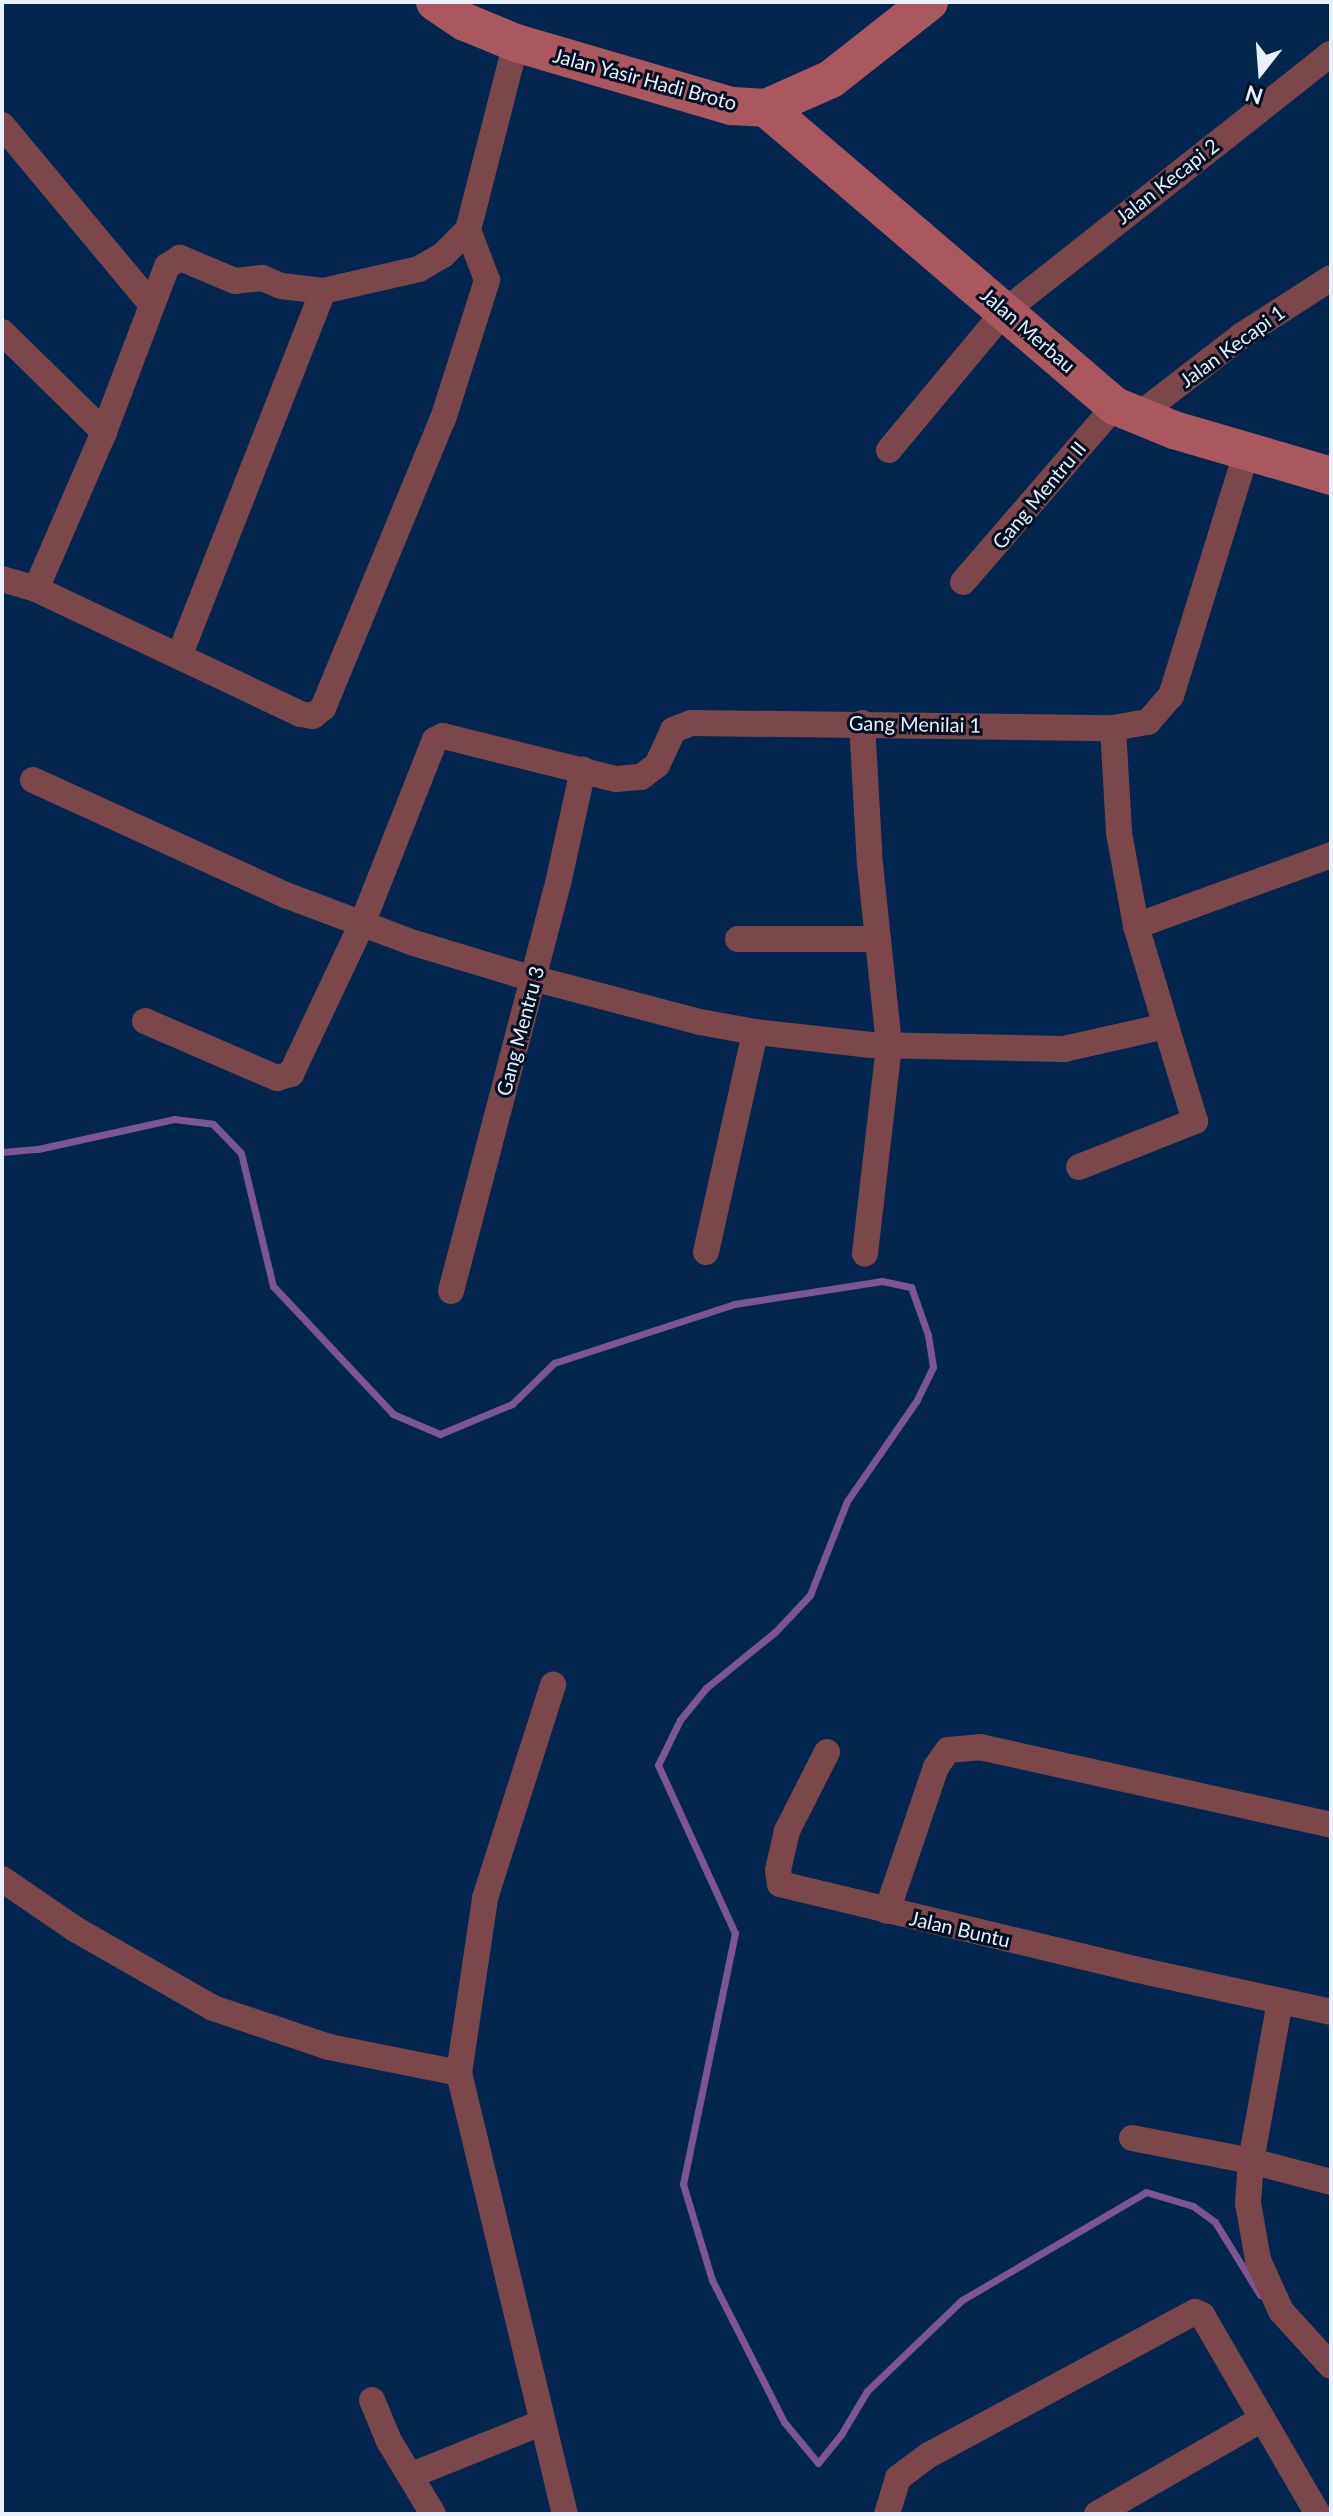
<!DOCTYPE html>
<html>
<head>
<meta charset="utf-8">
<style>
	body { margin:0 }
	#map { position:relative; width:1333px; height:2516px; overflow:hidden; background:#02264e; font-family:Lato,sans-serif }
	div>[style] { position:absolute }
	.stream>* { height:7px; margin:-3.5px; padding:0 3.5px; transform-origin:3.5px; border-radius:3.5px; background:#7d5590 }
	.street>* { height:26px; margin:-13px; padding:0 13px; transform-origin:13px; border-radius:13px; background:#7b474b }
	.secondary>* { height:38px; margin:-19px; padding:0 19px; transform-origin:19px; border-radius:19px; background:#aa575f }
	span { translate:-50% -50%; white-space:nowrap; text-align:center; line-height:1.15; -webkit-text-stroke:6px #031021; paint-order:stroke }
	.street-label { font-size:20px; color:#e8f0fb }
	.frame { position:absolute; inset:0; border:4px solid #e8f0fb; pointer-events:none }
	.north { position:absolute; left:1221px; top:32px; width:80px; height:80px; -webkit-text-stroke:6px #031021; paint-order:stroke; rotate:197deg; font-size:22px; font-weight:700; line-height:32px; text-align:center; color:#e8f0fb }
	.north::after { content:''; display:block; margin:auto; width:28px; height:36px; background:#e8f0fb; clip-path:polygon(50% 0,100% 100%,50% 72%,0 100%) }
</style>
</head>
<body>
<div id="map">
	<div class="stream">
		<div style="left:2px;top:1152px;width:36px;rotate:-5deg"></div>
		<div style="left:38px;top:1149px;width:139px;rotate:-12.4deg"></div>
		<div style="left:174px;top:1119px;width:39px;rotate:7deg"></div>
		<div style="left:213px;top:1124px;width:40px;rotate:46deg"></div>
		<div style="left:241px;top:1153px;width:137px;rotate:76.5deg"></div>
		<div style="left:273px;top:1286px;width:175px;rotate:46.8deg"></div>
		<div style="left:393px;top:1414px;width:51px;rotate:23.1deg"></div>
		<div style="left:440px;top:1434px;width:78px;rotate:-22.6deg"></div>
		<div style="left:512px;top:1404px;width:59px;rotate:-44.3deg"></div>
		<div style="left:554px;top:1363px;width:189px;rotate:-18.1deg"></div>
		<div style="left:734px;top:1304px;width:150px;rotate:-8.8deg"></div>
		<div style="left:882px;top:1281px;width:30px;rotate:12deg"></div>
		<div style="left:911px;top:1287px;width:51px;rotate:70.5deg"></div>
		<div style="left:928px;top:1335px;width:32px;rotate:81deg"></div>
		<div style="left:933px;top:1367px;width:37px;rotate:116deg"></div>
		<div style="left:917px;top:1400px;width:123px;rotate:124.7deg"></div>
		<div style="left:847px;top:1501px;width:101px;rotate:111.5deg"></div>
		<div style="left:810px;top:1595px;width:51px;rotate:133.4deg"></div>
		<div style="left:775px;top:1632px;width:89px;rotate:140.9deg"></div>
		<div style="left:706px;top:1688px;width:41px;rotate:129.1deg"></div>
		<div style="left:680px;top:1720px;width:50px;rotate:116.1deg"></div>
		<div style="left:658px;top:1765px;width:185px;rotate:65.4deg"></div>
		<div style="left:735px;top:1933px;width:256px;rotate:101.7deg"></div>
		<div style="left:683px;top:2184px;width:100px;rotate:73.2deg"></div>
		<div style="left:712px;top:2280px;width:159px;rotate:63.1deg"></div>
		<div style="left:784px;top:2422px;width:53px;rotate:50.3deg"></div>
		<div style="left:818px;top:2463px;width:38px;rotate:-51deg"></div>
		<div style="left:842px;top:2433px;width:49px;rotate:-59.2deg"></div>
		<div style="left:867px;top:2391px;width:132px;rotate:-43.8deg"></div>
		<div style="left:962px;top:2300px;width:213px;rotate:-30.4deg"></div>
		<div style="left:1146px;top:2192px;width:49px;rotate:16.6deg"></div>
		<div style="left:1193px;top:2206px;width:27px;rotate:36deg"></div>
		<div style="left:1215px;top:2222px;width:86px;rotate:58.3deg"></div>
	</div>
	<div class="street">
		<div style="left:2px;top:125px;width:234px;rotate:50.2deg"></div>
		<div style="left:468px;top:230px;width:193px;rotate:-75.6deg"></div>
		<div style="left:2px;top:332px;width:143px;rotate:44.4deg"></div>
		<div style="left:1136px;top:417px;width:133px;rotate:-37.6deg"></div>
		<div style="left:1241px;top:336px;width:107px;rotate:-32.8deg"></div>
		<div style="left:889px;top:450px;width:181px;rotate:-50.2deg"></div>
		<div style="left:1005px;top:311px;width:415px;rotate:-38.3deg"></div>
		<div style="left:2px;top:579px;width:35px;rotate:16deg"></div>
		<div style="left:36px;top:589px;width:292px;rotate:25.3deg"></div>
		<div style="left:300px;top:714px;width:13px;rotate:9deg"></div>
		<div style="left:313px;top:716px;width:13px;rotate:-39deg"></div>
		<div style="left:323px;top:708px;width:313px;rotate:-67.5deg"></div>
		<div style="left:443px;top:419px;width:146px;rotate:-72.4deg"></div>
		<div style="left:487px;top:280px;width:53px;rotate:-110.8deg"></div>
		<div style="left:468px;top:230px;width:35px;rotate:135deg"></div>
		<div style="left:443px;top:255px;width:28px;rotate:150deg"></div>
		<div style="left:419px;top:269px;width:98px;rotate:167.1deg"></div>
		<div style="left:323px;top:291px;width:42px;rotate:-173.2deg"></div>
		<div style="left:281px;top:286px;width:21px;rotate:-157deg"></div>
		<div style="left:262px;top:278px;width:27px;rotate:174deg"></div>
		<div style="left:235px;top:281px;width:60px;rotate:-157.3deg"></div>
		<div style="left:180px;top:258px;width:15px;rotate:148deg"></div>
		<div style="left:167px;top:266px;width:178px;rotate:110.8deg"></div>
		<div style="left:104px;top:432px;width:171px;rotate:113.4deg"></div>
		<div style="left:963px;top:582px;width:233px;rotate:-49.2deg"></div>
		<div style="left:180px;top:654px;width:390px;rotate:-68.5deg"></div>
		<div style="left:862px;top:723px;width:141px;rotate:86.8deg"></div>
		<div style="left:870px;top:864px;width:183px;rotate:84deg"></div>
		<div style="left:889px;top:1046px;width:209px;rotate:96.6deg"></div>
		<div style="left:1113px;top:728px;width:105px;rotate:86.7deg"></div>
		<div style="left:1119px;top:833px;width:95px;rotate:79.6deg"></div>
		<div style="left:33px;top:780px;width:280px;rotate:24.5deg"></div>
		<div style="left:288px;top:896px;width:134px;rotate:20.5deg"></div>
		<div style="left:414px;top:943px;width:108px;rotate:16.8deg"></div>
		<div style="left:517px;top:974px;width:189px;rotate:14.7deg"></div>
		<div style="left:700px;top:1022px;width:56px;rotate:10.3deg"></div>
		<div style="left:755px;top:1032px;width:117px;rotate:6.4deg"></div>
		<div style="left:871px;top:1045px;width:193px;rotate:1.2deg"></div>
		<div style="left:1064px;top:1049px;width:105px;rotate:-12.7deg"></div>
		<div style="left:1166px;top:1026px;width:104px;rotate:-106.7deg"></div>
		<div style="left:1136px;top:926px;width:208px;rotate:-20deg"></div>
		<div style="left:738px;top:939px;width:140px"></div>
		<div style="left:145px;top:1021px;width:144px;rotate:23.4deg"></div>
		<div style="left:277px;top:1078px;width:15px;rotate:-16deg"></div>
		<div style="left:291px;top:1074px;width:166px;rotate:-64.7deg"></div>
		<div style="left:362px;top:924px;width:198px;rotate:-68.4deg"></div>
		<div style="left:435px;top:740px;width:9px;rotate:-27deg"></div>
		<div style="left:443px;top:736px;width:178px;rotate:14deg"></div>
		<div style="left:616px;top:779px;width:25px;rotate:-5deg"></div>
		<div style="left:641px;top:777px;width:20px;rotate:-37deg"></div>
		<div style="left:657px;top:765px;width:38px;rotate:-65deg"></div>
		<div style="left:673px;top:730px;width:19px;rotate:-21deg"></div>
		<div style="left:691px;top:723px;width:422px;rotate:0.7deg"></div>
		<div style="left:1113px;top:728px;width:36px;rotate:-10deg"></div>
		<div style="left:1148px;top:722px;width:35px;rotate:-49deg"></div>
		<div style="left:1171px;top:696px;width:257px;rotate:-72.8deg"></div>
		<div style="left:1079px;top:1167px;width:125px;rotate:-21.6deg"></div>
		<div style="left:1195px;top:1121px;width:99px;rotate:-107deg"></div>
		<div style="left:706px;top:1252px;width:225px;rotate:-77.4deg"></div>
		<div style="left:451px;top:1291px;width:426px;rotate:-75.3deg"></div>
		<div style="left:559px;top:879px;width:112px;rotate:-77.6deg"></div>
		<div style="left:827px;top:1752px;width:89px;rotate:116.9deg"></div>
		<div style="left:787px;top:1831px;width:40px;rotate:103deg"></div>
		<div style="left:778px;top:1870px;width:14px;rotate:82deg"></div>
		<div style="left:780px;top:1884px;width:364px;rotate:13.5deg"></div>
		<div style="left:1134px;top:1969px;width:202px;rotate:12.3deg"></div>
		<div style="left:2px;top:1879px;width:88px;rotate:34.4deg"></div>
		<div style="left:75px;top:1929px;width:159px;rotate:29.8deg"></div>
		<div style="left:213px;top:2008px;width:122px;rotate:18.6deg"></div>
		<div style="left:329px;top:2047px;width:133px;rotate:11.3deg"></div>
		<div style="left:459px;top:2073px;width:454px;rotate:76.5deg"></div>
		<div style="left:887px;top:1911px;width:152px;rotate:-71.2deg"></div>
		<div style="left:936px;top:1767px;width:21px;rotate:-55deg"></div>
		<div style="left:948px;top:1750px;width:32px;rotate:-5deg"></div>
		<div style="left:980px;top:1747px;width:360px;rotate:12.5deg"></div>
		<div style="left:459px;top:2073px;width:177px;rotate:-81.5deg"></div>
		<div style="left:485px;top:1898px;width:224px;rotate:-72.3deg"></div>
		<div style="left:1132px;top:2138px;width:121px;rotate:10.9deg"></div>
		<div style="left:1251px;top:2161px;width:162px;rotate:-79.7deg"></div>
		<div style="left:1331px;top:2182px;width:83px;rotate:-165.3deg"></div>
		<div style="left:1251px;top:2161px;width:42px;rotate:94.1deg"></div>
		<div style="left:1248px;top:2203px;width:58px;rotate:80deg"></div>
		<div style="left:1258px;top:2260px;width:56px;rotate:65.7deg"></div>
		<div style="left:1281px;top:2311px;width:74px;rotate:47.7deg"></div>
		<div style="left:372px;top:2400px;width:44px;rotate:67.5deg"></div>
		<div style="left:389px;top:2441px;width:85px;rotate:58.9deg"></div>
		<div style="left:412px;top:2475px;width:141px;rotate:-22deg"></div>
		<div style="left:887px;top:2514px;width:38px;rotate:-73deg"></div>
		<div style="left:898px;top:2478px;width:39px;rotate:-37deg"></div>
		<div style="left:929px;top:2455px;width:302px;rotate:-28.3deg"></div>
		<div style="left:1195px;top:2312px;width:8px;rotate:23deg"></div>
		<div style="left:1202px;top:2315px;width:230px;rotate:59.8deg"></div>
		<div style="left:1097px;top:2514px;width:190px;rotate:-29.9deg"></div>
	</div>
	<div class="secondary">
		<div style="left:435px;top:2px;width:36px;rotate:34deg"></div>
		<div style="left:465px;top:22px;width:55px;rotate:22.4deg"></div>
		<div style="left:516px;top:43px;width:225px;rotate:16.3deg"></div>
		<div style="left:732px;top:106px;width:34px;rotate:3deg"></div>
		<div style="left:766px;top:108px;width:71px;rotate:-24deg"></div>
		<div style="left:831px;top:79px;width:125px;rotate:-38.2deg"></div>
		<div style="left:766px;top:108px;width:459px;rotate:40.5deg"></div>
		<div style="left:1115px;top:406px;width:64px;rotate:22.1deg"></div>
		<div style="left:1174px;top:430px;width:164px;rotate:16.3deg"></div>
	</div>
	<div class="street-label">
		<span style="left:645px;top:79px;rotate:15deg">Jalan Yasir Hadi Broto</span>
		<span style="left:1167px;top:181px;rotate:-38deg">Jalan Kecapi 2</span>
		<span style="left:1028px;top:330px;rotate:41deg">Jalan Merbau</span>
		<span style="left:1232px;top:346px;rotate:-36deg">Jalan Kecapi 1</span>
		<span style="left:1039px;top:495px;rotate:-50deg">Gang Mentru II</span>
		<span style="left:915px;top:724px;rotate:1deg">Gang Menilai 1</span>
		<span style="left:520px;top:1031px;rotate:-75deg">Gang Mentru 3</span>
		<span style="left:960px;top:1929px;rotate:13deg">Jalan Buntu</span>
	</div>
	<div class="frame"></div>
	<div class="north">N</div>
</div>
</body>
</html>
